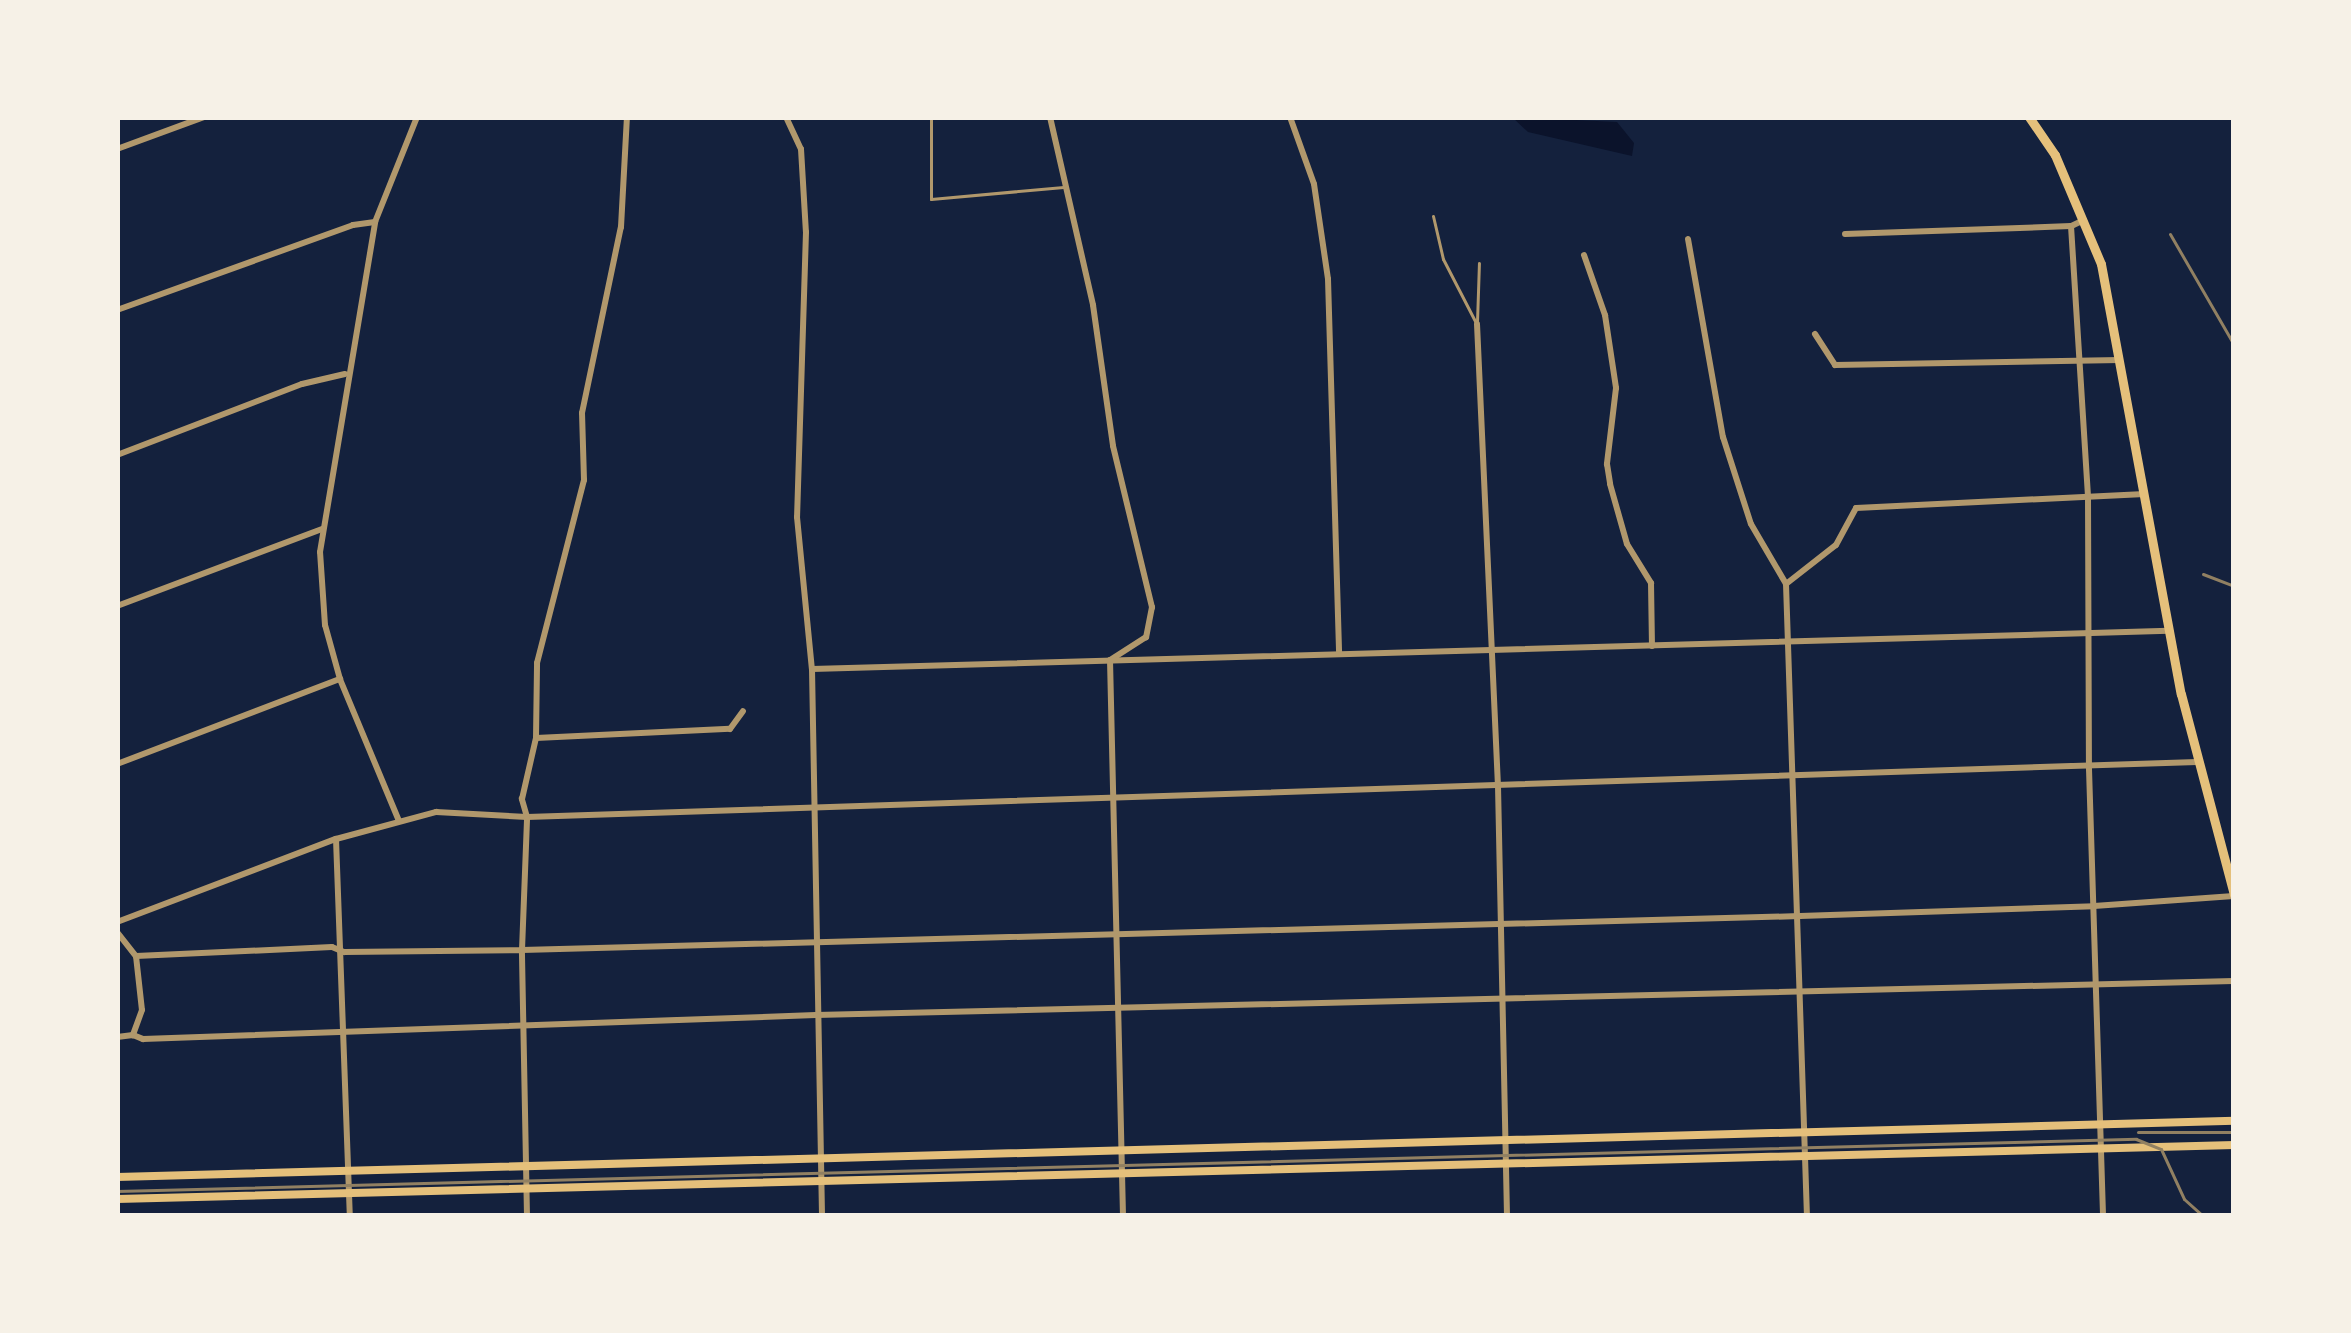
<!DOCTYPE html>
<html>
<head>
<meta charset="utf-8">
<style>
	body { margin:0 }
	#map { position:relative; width:2351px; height:1333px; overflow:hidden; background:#14213d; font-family:Rubik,sans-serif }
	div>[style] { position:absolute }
	.water>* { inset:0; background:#0b132b }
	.service>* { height:3px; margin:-1.5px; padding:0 1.5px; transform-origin:1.5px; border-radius:1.5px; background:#b1986c }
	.minor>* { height:6px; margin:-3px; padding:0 3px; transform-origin:3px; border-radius:3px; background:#b1986c }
	.tertiary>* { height:6px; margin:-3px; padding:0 3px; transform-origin:3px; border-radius:3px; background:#b1986c }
	.secondary>* { height:8px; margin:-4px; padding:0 4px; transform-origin:4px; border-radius:4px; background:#e5c07b }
	.primary>* { height:9px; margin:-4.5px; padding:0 4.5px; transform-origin:4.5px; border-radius:4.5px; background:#e5c07b }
	.tram>* { height:3px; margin:-1.5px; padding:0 1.5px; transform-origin:1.5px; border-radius:1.5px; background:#918062 }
	.rail>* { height:3px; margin:-1.5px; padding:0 1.5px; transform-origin:1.5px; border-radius:1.5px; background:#918062 }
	span { translate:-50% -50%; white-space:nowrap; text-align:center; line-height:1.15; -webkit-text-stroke:10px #f6f1e7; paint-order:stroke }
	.frame { position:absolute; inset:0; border:120px solid #f6f1e7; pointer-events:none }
</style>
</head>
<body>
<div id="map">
	<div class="water">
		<div style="clip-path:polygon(1512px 117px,1617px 122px,1634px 143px,1632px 156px,1528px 132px)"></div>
	</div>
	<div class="service">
		<div style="left:931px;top:117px;width:82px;rotate:90deg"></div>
		<div style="left:931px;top:199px;width:133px;rotate:-5.2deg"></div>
		<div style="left:1433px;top:216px;width:44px;rotate:76.9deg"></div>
		<div style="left:1443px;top:259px;width:72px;rotate:62.7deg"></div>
		<div style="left:1477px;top:322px;width:59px;rotate:-88.1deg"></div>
	</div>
	<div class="minor">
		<div style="left:786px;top:117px;width:35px;rotate:65deg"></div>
		<div style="left:801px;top:149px;width:83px;rotate:86.6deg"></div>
		<div style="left:806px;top:232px;width:285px;rotate:91.8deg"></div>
		<div style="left:797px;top:517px;width:153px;rotate:84.4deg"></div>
		<div style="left:812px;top:669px;width:547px;rotate:88.95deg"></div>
		<div style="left:1050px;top:117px;width:193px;rotate:77.1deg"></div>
		<div style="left:1093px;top:305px;width:142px;rotate:81.9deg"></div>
		<div style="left:1113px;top:446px;width:166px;rotate:76.4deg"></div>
		<div style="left:1152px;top:607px;width:31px;rotate:101deg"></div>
		<div style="left:1146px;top:637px;width:43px;rotate:147.4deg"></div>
		<div style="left:1110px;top:660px;width:556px;rotate:88.66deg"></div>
		<div style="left:1290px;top:117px;width:71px;rotate:70.3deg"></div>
		<div style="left:1314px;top:184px;width:96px;rotate:81.6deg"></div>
		<div style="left:1328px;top:279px;width:373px;rotate:88.3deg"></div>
		<div style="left:117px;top:149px;width:93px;rotate:-20.2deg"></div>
		<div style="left:2084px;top:220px;width:14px;rotate:155deg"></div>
		<div style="left:2071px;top:226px;width:272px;rotate:86.4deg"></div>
		<div style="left:2088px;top:497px;width:272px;rotate:89.8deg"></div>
		<div style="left:2089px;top:769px;width:447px;rotate:88.2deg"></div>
		<div style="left:1845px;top:234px;width:226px;rotate:-2deg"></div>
		<div style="left:1688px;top:239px;width:201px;rotate:80deg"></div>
		<div style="left:1723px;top:437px;width:91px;rotate:72.2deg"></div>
		<div style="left:1751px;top:524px;width:69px;rotate:59.7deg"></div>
		<div style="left:1786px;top:584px;width:632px;rotate:88.1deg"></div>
		<div style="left:1584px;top:255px;width:64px;rotate:70.7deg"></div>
		<div style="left:1605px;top:315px;width:74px;rotate:81.4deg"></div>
		<div style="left:1616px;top:388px;width:77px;rotate:96.8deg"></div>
		<div style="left:1607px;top:464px;width:20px;rotate:81deg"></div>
		<div style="left:1610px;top:484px;width:62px;rotate:74.2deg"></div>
		<div style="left:1627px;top:544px;width:46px;rotate:58.4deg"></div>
		<div style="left:1651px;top:583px;width:63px;rotate:89.1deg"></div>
		<div style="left:117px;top:310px;width:251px;rotate:-19.8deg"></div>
		<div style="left:353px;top:225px;width:22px;rotate:-8deg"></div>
		<div style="left:1477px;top:324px;width:462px;rotate:87.4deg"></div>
		<div style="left:1498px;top:786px;width:430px;rotate:88.8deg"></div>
		<div style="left:1815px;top:334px;width:37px;rotate:57deg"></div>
		<div style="left:1835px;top:365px;width:285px;rotate:-1deg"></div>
		<div style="left:117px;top:455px;width:198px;rotate:-21deg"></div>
		<div style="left:302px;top:384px;width:44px;rotate:-13.1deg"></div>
		<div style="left:1786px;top:584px;width:63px;rotate:-38deg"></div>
		<div style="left:1836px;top:545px;width:42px;rotate:-61.6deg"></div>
		<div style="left:1856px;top:508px;width:289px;rotate:-2.8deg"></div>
		<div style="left:117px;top:606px;width:219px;rotate:-20.6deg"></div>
		<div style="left:812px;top:669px;width:1357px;rotate:-1.61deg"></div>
		<div style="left:536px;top:738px;width:194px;rotate:-2.7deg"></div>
		<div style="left:730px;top:729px;width:22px;rotate:-54deg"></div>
		<div style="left:117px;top:764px;width:239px;rotate:-20.9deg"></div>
		<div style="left:399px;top:821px;width:154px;rotate:-112.6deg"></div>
		<div style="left:340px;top:679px;width:56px;rotate:-105.5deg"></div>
		<div style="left:325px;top:625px;width:73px;rotate:-93.9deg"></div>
		<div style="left:320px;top:552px;width:335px;rotate:-80.5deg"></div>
		<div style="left:375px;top:222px;width:113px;rotate:-68.2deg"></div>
		<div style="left:336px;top:839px;width:377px;rotate:87.9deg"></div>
		<div style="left:117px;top:922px;width:234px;rotate:-20.8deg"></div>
		<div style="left:336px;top:839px;width:104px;rotate:-15.1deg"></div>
		<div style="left:436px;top:812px;width:91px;rotate:3.1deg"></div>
		<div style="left:527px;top:817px;width:1671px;rotate:-1.89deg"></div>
		<div style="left:136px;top:956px;width:196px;rotate:-2.6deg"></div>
		<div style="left:332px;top:947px;width:13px;rotate:23deg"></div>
		<div style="left:344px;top:952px;width:178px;rotate:-0.6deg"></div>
		<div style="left:522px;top:950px;width:1278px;rotate:-1.52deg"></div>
		<div style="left:1800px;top:916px;width:294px;rotate:-1.9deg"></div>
		<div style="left:2094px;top:906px;width:140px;rotate:-4.1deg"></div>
		<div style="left:133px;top:1035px;width:11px;rotate:22deg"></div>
		<div style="left:143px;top:1039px;width:673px;rotate:-2.04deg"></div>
		<div style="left:816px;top:1015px;width:1418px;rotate:-1.37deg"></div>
		<div style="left:527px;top:1216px;width:266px;rotate:-91.1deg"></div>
		<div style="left:522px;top:950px;width:133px;rotate:-87.8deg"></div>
		<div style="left:527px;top:817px;width:19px;rotate:-106deg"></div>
		<div style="left:522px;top:799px;width:63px;rotate:-77.1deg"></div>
		<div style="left:536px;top:738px;width:75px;rotate:-89.2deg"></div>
		<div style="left:537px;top:663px;width:189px;rotate:-75.6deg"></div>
		<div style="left:584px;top:480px;width:67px;rotate:-91.7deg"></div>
		<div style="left:582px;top:413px;width:190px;rotate:-78.2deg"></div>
		<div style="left:621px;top:227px;width:110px;rotate:-86.9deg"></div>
	</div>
	<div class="tertiary">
		<div style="left:117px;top:932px;width:31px;rotate:52deg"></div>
		<div style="left:136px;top:956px;width:54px;rotate:83.7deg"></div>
		<div style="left:142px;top:1010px;width:27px;rotate:110deg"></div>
		<div style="left:133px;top:1035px;width:16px;rotate:173deg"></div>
	</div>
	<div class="secondary">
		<div style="left:117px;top:1177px;width:2118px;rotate:-1.52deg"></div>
		<div style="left:117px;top:1199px;width:2118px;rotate:-1.46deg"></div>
	</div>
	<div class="primary">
		<div style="left:2029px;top:117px;width:46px;rotate:55.6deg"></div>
		<div style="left:2055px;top:155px;width:118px;rotate:67.1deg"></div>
		<div style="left:2101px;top:264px;width:437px;rotate:79.5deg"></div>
		<div style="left:2181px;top:694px;width:208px;rotate:75.2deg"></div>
	</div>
	<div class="tram">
		<div style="left:2138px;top:1132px;width:96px"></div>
		<div style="left:117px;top:1191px;width:2020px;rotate:-1.48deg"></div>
		<div style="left:2136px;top:1139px;width:27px;rotate:22deg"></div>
		<div style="left:2161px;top:1149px;width:55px;rotate:65.3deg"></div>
		<div style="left:2184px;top:1199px;width:25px;rotate:42deg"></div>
	</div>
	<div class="rail">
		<div style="left:2170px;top:234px;width:128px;rotate:60deg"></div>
		<div style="left:2203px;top:574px;width:33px;rotate:21deg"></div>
	</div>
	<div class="frame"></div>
</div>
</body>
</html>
